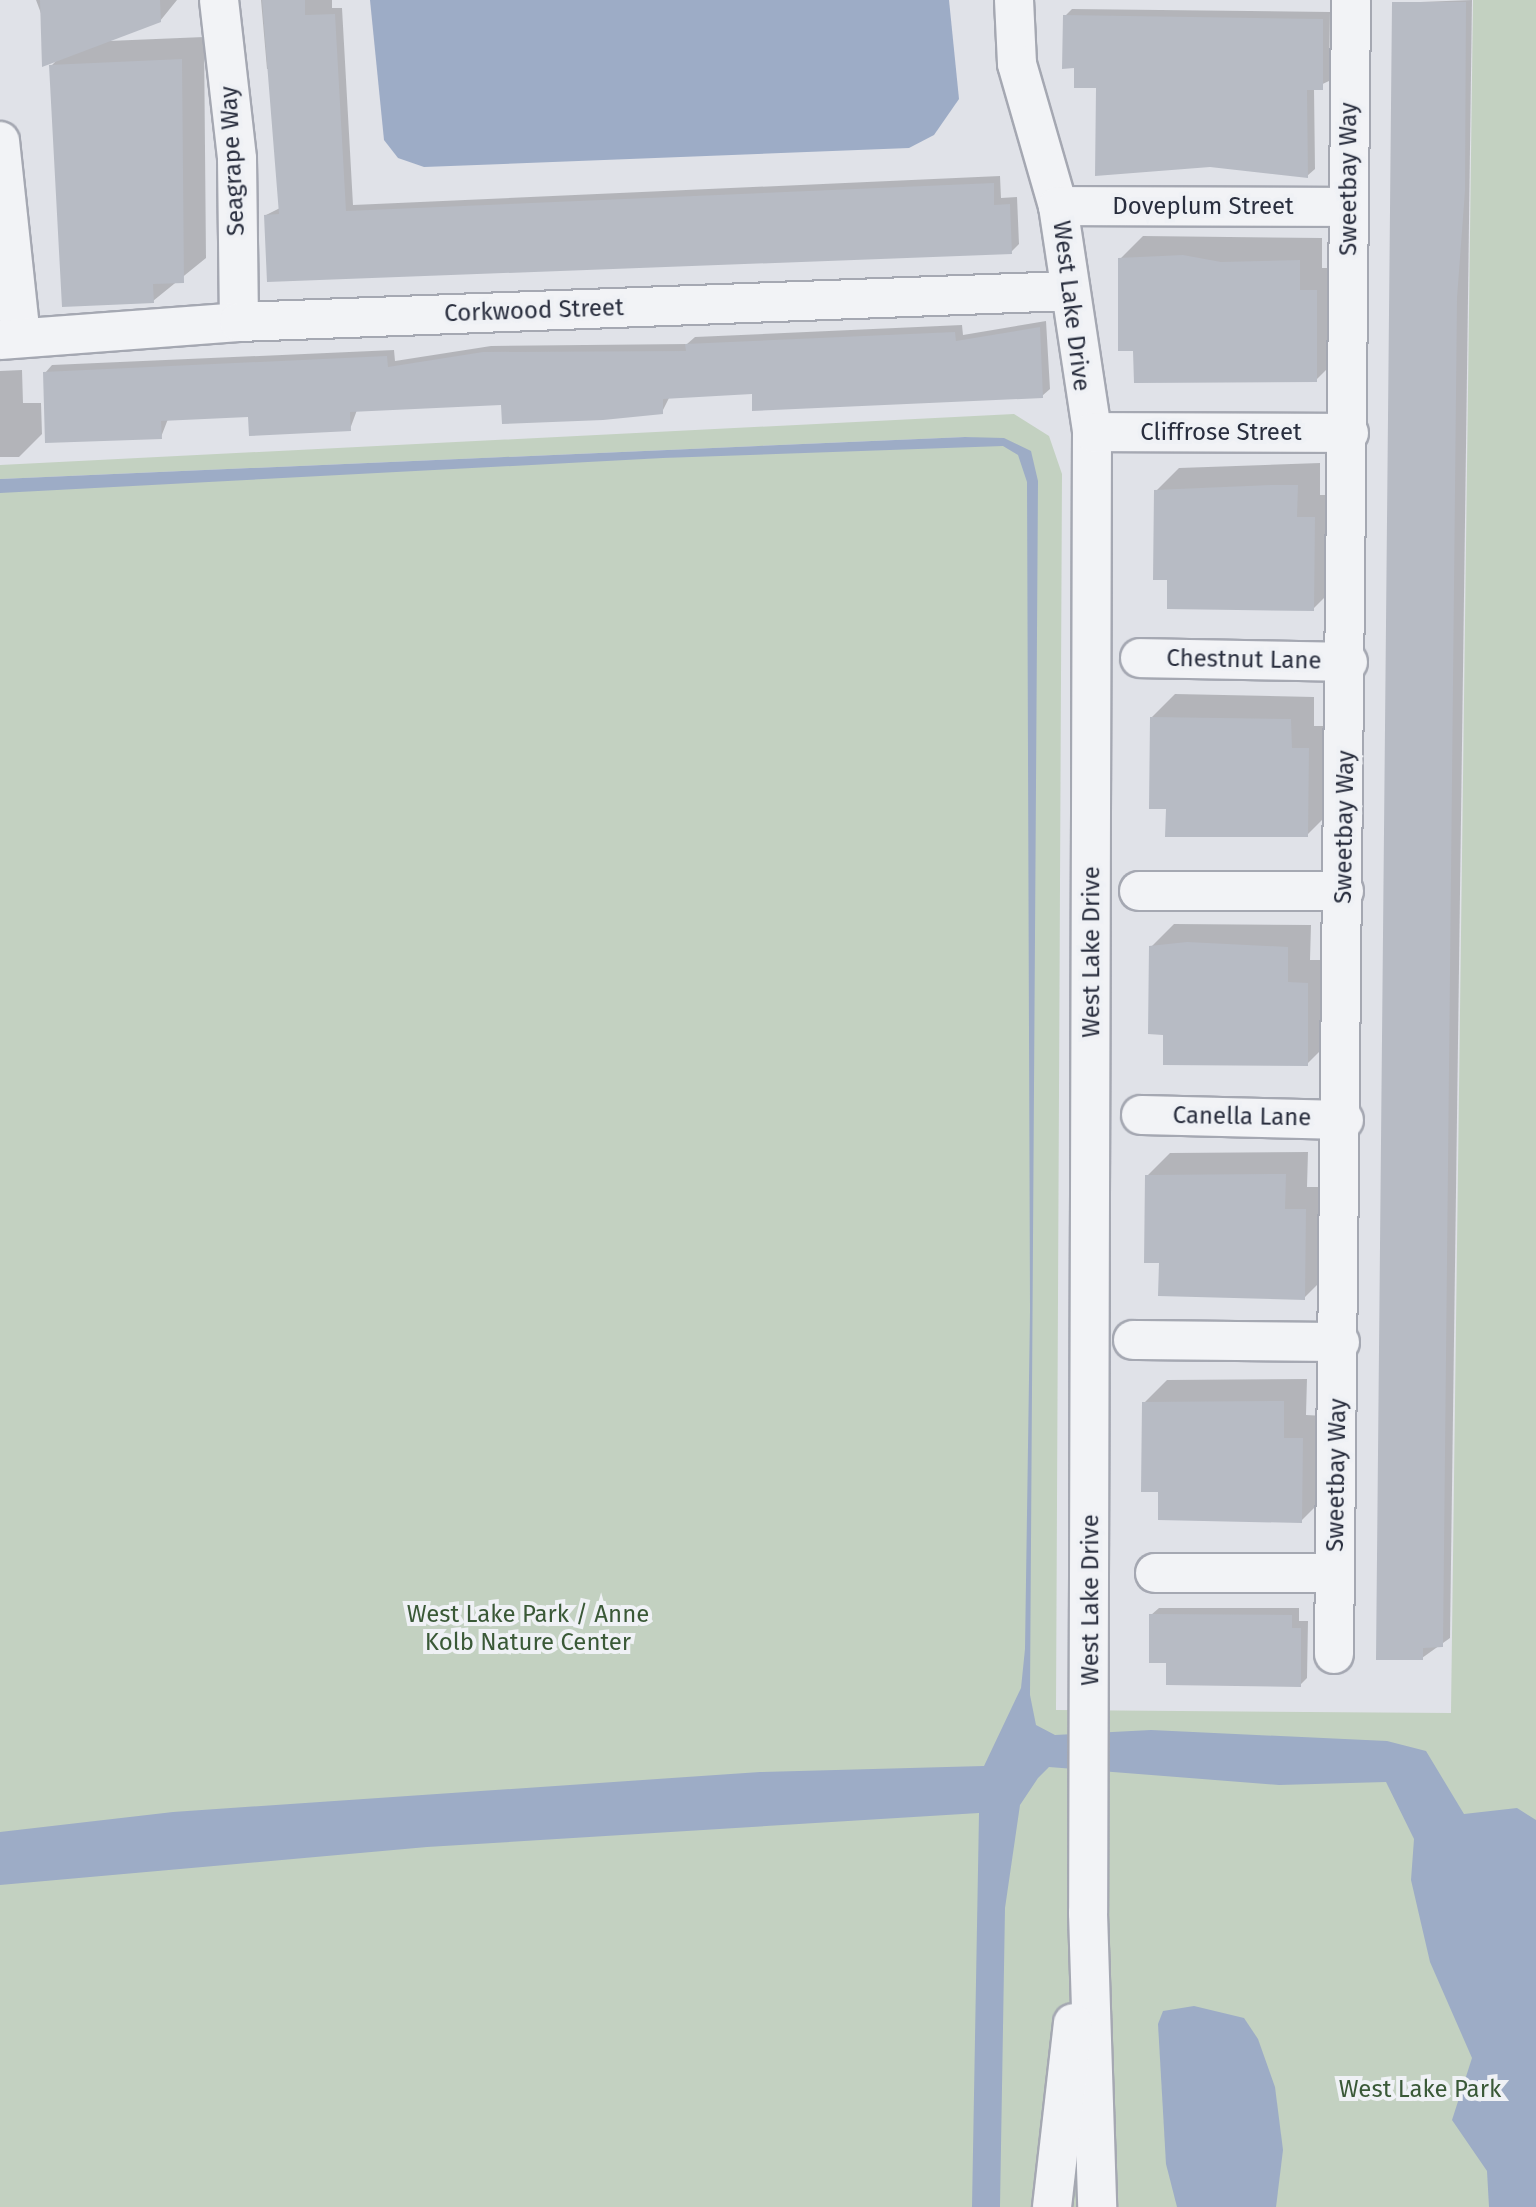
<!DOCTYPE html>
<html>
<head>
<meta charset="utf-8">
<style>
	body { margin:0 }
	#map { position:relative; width:1536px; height:2207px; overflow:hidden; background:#e0e2e8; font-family:"Fira Sans",sans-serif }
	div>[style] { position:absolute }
	.green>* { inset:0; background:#c3d1c1 }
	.water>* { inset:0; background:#9dacc6 }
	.shadow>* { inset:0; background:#0003 }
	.building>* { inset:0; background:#b7bbc4 }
	.roads { filter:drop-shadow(2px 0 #a5a8b2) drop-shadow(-2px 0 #a5a8b2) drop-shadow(0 2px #a5a8b2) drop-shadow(0 -2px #a5a8b2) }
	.minor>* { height:38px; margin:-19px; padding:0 19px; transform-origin:19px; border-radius:19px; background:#f2f3f6 }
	span { translate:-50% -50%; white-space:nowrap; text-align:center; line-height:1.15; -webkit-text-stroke:8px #eff1f5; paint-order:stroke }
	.street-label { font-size:24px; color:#292e3e }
	.park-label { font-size:24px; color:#3a5937 }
</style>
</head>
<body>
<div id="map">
	<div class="green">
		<div style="clip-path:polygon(1473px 0,1536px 0,1536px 2207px,0 2207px,0 489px,1009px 441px,965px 437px,0 479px,0 465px,1014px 414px,1049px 436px,1062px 474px,1056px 1710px,1451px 1713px)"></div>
	</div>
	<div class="water">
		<div style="clip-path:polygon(370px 0,949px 0,959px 99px,934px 135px,909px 148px,424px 167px,398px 158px,384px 140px)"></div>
		<div style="clip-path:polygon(965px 437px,1004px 438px,1031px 451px,1038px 481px,1030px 1695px,1036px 1725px,1055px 1735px,1151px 1730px,1387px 1741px,1426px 1751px,1464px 1814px,1517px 1808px,1536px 1820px,1536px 2207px,1489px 2207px,1487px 2171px,1452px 2120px,1472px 2058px,1430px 1962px,1411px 1880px,1414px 1839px,1386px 1782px,1279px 1785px,1049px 1767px,1038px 1778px,1020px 1805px,1005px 1908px,1000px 2207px,972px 2207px,979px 1813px,427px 1847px,0 1885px,0 1832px,173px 1812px,760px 1772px,984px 1766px,1021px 1688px,1025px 1649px,1030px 1311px,1027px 482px,1018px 455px,1003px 446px,663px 458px,0 493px,0 479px)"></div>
		<div style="clip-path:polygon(1194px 2006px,1244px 2018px,1258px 2039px,1275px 2087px,1283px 2150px,1276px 2207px,1177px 2207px,1166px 2164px,1158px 2024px,1163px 2011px)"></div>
	</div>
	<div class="shadow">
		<div style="clip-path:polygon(36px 0,177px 0,160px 21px,108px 41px,204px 37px,206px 258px,153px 301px,51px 66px,58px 59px)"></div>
		<div style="clip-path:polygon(261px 0,332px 0,332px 8px,342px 8px,353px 205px,1000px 176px,1001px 198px,1017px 197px,1019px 244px,1011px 252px,266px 215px,280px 208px,274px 69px,267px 69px)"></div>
		<div style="clip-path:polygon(1472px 0,1450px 1638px,1422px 1658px,1394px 3px)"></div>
		<div style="clip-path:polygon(1072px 9px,1330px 12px,1329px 81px,1314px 88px,1315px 169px,1307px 176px,1210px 165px,1097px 174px,1098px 86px,1076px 66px,1065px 16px)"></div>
		<div style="clip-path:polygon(1143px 236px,1322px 238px,1322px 268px,1339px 268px,1339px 357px,1316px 380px,1135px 349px,1120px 259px)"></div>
		<div style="clip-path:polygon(1046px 321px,1050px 389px,1042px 396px,754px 392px,670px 396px,662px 412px,503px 403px,357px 410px,350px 429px,249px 414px,168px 419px,161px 437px,45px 373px,52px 365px,394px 350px,395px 361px,491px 346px,687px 344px,695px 337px,962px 325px,963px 335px)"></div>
		<div style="clip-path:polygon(22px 370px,23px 403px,41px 403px,42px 434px,19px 457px,0 457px,0 371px)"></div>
		<div style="clip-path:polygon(1320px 463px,1320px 495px,1337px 495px,1336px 586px,1313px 609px,1169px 578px,1156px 491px,1179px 468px)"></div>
		<div style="clip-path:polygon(1175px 694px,1314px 697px,1314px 726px,1331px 726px,1330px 812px,1307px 835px,1152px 717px)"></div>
		<div style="clip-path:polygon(1174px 924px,1311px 925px,1310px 960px,1331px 960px,1330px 1041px,1307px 1064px,1166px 1033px,1151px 947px)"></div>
		<div style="clip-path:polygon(1308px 1152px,1307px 1187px,1328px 1187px,1327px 1275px,1304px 1298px,1161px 1261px,1147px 1176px,1170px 1153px)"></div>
		<div style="clip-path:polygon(1307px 1379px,1306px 1415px,1325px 1416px,1324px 1498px,1301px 1521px,1160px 1490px,1144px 1403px,1167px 1380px)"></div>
		<div style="clip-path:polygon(1159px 1608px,1299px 1608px,1299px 1621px,1308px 1621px,1307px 1678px,1300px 1685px,1168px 1661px,1151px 1615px)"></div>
	</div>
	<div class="building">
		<div style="clip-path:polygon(40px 0,160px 0,161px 22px,42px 67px)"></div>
		<div style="clip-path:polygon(262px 0,305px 0,305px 15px,335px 14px,346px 211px,994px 183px,994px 205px,1010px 204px,1012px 254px,267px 282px,264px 215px,279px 214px)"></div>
		<div style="clip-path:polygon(1392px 2px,1466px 2px,1465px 191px,1457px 298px,1443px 1647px,1423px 1648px,1423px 1660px,1376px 1660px)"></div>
		<div style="clip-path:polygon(1063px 15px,1323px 19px,1323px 90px,1307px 90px,1308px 178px,1210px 167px,1095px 176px,1096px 88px,1074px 88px,1074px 68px,1062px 69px)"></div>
		<div style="clip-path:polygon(182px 59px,184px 283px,153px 284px,154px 303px,62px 307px,49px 65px)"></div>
		<div style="clip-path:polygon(1183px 255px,1221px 262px,1300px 260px,1300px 290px,1317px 290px,1317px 382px,1134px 383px,1133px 351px,1118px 351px,1118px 258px)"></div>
		<div style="clip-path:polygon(1040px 327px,1043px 398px,752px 411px,752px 394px,663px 399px,663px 414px,603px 420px,502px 424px,501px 405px,350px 412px,351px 431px,249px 436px,248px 417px,161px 421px,162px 439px,45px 443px,43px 372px,387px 356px,388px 367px,483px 352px,686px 351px,685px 344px,955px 332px,956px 341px)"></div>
		<div style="clip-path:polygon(1271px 485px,1298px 485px,1297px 517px,1315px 517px,1314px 611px,1167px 609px,1167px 580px,1153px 580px,1154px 490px)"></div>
		<div style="clip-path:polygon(1150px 717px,1291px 719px,1292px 748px,1309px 748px,1308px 837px,1165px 837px,1166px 809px,1149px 809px)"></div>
		<div style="clip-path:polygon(1187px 942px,1288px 947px,1288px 982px,1308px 983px,1308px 1066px,1163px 1065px,1163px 1035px,1148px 1034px,1149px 946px)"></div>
		<div style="clip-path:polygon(1286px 1174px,1285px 1209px,1306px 1209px,1305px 1300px,1158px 1296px,1159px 1263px,1144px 1263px,1145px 1175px)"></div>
		<div style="clip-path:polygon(1284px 1401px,1284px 1438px,1303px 1438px,1302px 1523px,1158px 1520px,1158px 1492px,1141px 1492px,1142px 1402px)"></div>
		<div style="clip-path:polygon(1149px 1614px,1292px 1615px,1292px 1628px,1301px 1628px,1301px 1687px,1166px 1685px,1166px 1663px,1149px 1663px)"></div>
	</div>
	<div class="roads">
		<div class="minor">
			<div style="left:219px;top:0;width:160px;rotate:83.5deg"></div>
			<div style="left:237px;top:159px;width:163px;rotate:89.3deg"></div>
			<div style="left:1014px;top:0;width:64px;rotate:87.3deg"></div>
			<div style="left:1017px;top:64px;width:148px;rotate:73.9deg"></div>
			<div style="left:1058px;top:206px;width:229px;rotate:81.4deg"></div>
			<div style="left:1092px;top:432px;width:1481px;rotate:90.15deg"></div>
			<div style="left:1088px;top:1913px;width:294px;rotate:88.2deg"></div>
			<div style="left:0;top:141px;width:196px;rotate:83.9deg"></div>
			<div style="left:1058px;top:206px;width:291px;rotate:0.2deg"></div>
			<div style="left:0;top:340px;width:240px;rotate:-4.3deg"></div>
			<div style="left:239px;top:322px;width:832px;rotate:-2.14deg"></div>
			<div style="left:1092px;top:432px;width:257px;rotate:0.2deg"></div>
			<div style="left:1140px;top:658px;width:208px;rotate:1.1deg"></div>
			<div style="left:1139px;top:891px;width:205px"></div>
			<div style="left:1141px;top:1115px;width:203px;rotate:1.4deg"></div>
			<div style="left:1133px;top:1340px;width:207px;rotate:0.6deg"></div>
			<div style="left:1155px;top:1573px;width:180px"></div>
			<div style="left:1334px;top:1654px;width:1654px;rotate:-89.41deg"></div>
			<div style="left:1052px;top:2207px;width:185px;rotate:-83.5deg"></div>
		</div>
	</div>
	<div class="street-label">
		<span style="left:233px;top:161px;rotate:-93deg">Seagrape Way</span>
		<span style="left:1349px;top:179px;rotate:-90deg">Sweetbay Way</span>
		<span style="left:1203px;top:207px">Doveplum Street</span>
		<span style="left:1071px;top:306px;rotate:83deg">West Lake Drive</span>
		<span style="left:534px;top:311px;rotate:-2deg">Corkwood Street</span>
		<span style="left:1221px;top:433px">Cliffrose Street</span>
		<span style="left:1244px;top:660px;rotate:1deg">Chestnut Lane</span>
		<span style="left:1345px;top:827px;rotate:-89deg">Sweetbay Way</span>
		<span style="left:1092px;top:952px;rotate:-90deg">West Lake Drive</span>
		<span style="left:1242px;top:1117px;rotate:1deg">Canella Lane</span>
		<span style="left:1337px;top:1475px;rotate:-89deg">Sweetbay Way</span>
		<span style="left:1091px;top:1600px;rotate:-90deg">West Lake Drive</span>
	</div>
	<div class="park-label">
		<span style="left:528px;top:1629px">West Lake Park / Anne<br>Kolb Nature Center</span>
		<span style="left:1420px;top:2090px">West Lake Park</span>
	</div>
</div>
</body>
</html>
